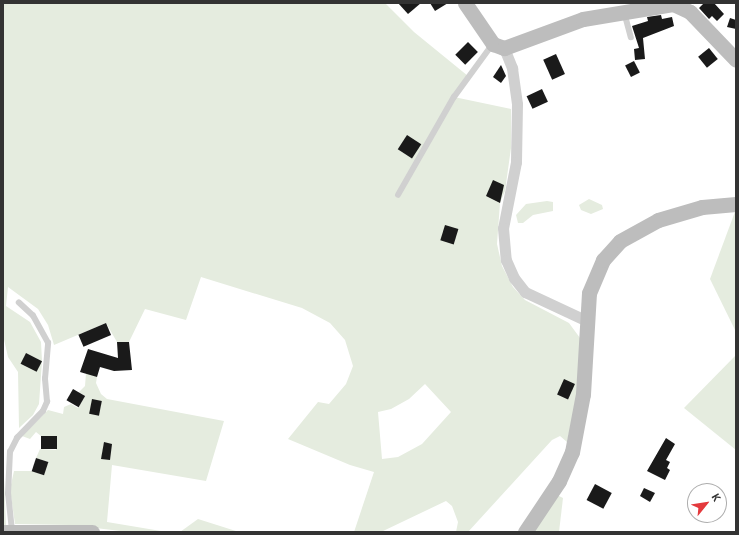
<!DOCTYPE html>
<html>
<head>
<meta charset="utf-8">
<style>
	body { margin:0 }
	#map { position:relative; width:739px; height:535px; overflow:hidden; background:#fff; font-family:"PT Sans",sans-serif }
	div>[style] { position:absolute }
	.green>* { inset:0; background:#e5ecdf }
	.building>* { inset:0; background:#1a1a1a; transform-origin:0 0 }
	.lane>* { height:5.5px; margin:-2.75px; padding:0 2.75px; transform-origin:2.75px; border-radius:2.75px; background:#d0d0d0 }
	.street>* { height:11px; margin:-5.5px; padding:0 5.5px; transform-origin:5.5px; border-radius:5.5px; background:#d0d0d0 }
	.secondary>* { height:15px; margin:-7.5px; padding:0 7.5px; transform-origin:7.5px; border-radius:7.5px; background:#bdbdbd }
	span { translate:-50% -50%; white-space:nowrap; text-align:center; line-height:1.15; -webkit-text-stroke:4px #fff; paint-order:stroke }
	.frame { position:absolute; inset:0; border:4px solid #333; pointer-events:none }
	.north { position:absolute; left:687px; top:483px; width:40px; height:40px; box-sizing:border-box; background:#fff; border:1px solid #adadad; border-radius:50%; rotate:60deg; font-size:11px; font-weight:700; line-height:16px; text-align:center; color:#333 }
	.north::after { content:''; display:block; margin:auto; width:14px; height:18px; background:#e43a3d; clip-path:polygon(50% 0,100% 100%,50% 72%,0 100%) }
</style>
</head>
<body>
<div id="map">
	<div class="green">
		<div style="clip-path:polygon(evenodd,3px 3px,385px 3px,414px 32px,468px 76px,454px 97px,511px 109px,511px 148px,505px 191px,500px 203px,497px 244px,502px 266px,513px 287px,525px 300px,569px 323px,580px 338px,580px 382px,567px 442px,560px 436px,552px 440px,468px 532px,456px 532px,458px 522px,452px 506px,446px 501px,381px 532px,354px 532px,374px 472px,350px 465px,288px 439px,318px 402px,329px 404px,346px 384px,353px 366px,345px 340px,330px 323px,302px 308px,201px 277px,186px 320px,145px 309px,129px 342px,117px 342px,106px 323px,54px 345px,48px 325px,38px 309px,8px 287px,6px 306px,30px 322px,41px 342px,42px 361px,39px 404px,33px 415px,19px 428px,18px 372px,8px 357px,3px 335px,3px 3px,425px 384px,451px 412px,422px 444px,398px 457px,382px 459px,378px 412px,391px 409px,409px 399px,425px 384px)"></div>
		<div style="clip-path:polygon(589px 199px,602px 205px,603px 209px,591px 214px,581px 210px,579px 205px)"></div>
		<div style="clip-path:polygon(547px 201px,553px 202px,553px 211px,533px 215px,523px 223px,518px 223px,516px 215px,526px 204px)"></div>
		<div style="clip-path:polygon(736px 209px,736px 332px,710px 279px)"></div>
		<div style="clip-path:polygon(736px 355px,736px 450px,684px 408px)"></div>
		<div style="clip-path:polygon(86px 373px,97px 377px,96px 383px,101px 394px,107px 399px,224px 421px,206px 481px,112px 465px,107px 522px,167px 532px,129px 532px,70px 525px,15px 524px,10px 489px,14px 471px,32px 471px,44px 475px,48px 462px,36px 458px,40px 449px,56px 450px,57px 436px,41px 436px,36px 432px,30px 439px,22px 436px,48px 410px,63px 414px,64px 407px,71px 404px,78px 408px,85px 396px,79px 392px,85px 386px)"></div>
		<div style="clip-path:polygon(3px 454px,6px 526px,3px 526px)"></div>
		<div style="clip-path:polygon(557px 495px,563px 498px,559px 532px,530px 532px)"></div>
		<div style="clip-path:polygon(198px 519px,239px 532px,180px 532px)"></div>
	</div>
	<div class="building">
		<div style="clip-path:polygon(398px 3px,421px 3px,408px 14px)"></div>
		<div style="clip-path:polygon(430px 3px,448px 3px,435px 11px)"></div>
		<div style="clip-path:polygon(704px 3px,714px 3px,724px 14px,717px 21px,712px 16px,709px 19px,699px 8px)"></div>
		<div style="clip-path:polygon(661px 15px,662px 19px,672px 17px,674px 26px,643px 38px,645px 59px,635px 60px,634px 49px,639px 48px,632px 26px,648px 21px,647px 17px)"></div>
		<div style="clip-path:polygon(730px 18px,736px 20px,736px 29px,727px 27px)"></div>
		<div style="left:468px;top:42px;width:14px;height:18px;rotate:45deg"></div>
		<div style="left:709px;top:48px;width:14px;height:14px;rotate:51deg"></div>
		<div style="left:556px;top:54px;width:22px;height:14px;rotate:66deg"></div>
		<div style="left:634px;top:61px;width:13px;height:10px;rotate:63deg"></div>
		<div style="clip-path:polygon(501px 65px,506px 76px,501px 83px,493px 77px)"></div>
		<div style="left:542px;top:89px;width:14px;height:17px;rotate:65deg"></div>
		<div style="left:407px;top:135px;width:17px;height:17px;rotate:33deg"></div>
		<div style="clip-path:polygon(493px 180px,504px 185px,500px 203px,486px 196px)"></div>
		<div style="left:445px;top:225px;width:14px;height:16px;rotate:17deg"></div>
		<div style="left:106px;top:323px;width:13px;height:30px;rotate:67deg"></div>
		<div style="clip-path:polygon(117px 342px,129px 342px,132px 370px,114px 371px,100px 367px,97px 377px,80px 372px,88px 349px,118px 358px)"></div>
		<div style="left:26px;top:353px;width:18px;height:12px;rotate:27deg"></div>
		<div style="left:564px;top:379px;width:12px;height:17px;rotate:24deg"></div>
		<div style="left:73px;top:389px;width:14px;height:13px;rotate:30deg"></div>
		<div style="left:92px;top:399px;width:10px;height:15px;rotate:11deg"></div>
		<div style="left:41px;top:436px;width:16px;height:13px"></div>
		<div style="clip-path:polygon(666px 438px,675px 444px,666px 460px,670px 462px,667px 468px,670px 470px,665px 480px,647px 471px)"></div>
		<div style="clip-path:polygon(104px 442px,112px 444px,110px 460px,101px 459px)"></div>
		<div style="left:36px;top:458px;width:13px;height:14px;rotate:18deg"></div>
		<div style="left:595px;top:484px;width:19px;height:18px;rotate:28deg"></div>
		<div style="clip-path:polygon(644px 488px,655px 493px,650px 502px,640px 496px)"></div>
	</div>
	<div class="lane">
		<div style="left:625px;top:14px;width:24px;rotate:75deg"></div>
		<div style="left:398px;top:195px;width:113px;rotate:-60.3deg"></div>
		<div style="left:454px;top:97px;width:64px;rotate:-53.8deg"></div>
		<div style="left:12px;top:531px;width:37px;rotate:-96deg"></div>
		<div style="left:8px;top:494px;width:42px;rotate:-87.3deg"></div>
		<div style="left:10px;top:452px;width:16px;rotate:-63deg"></div>
		<div style="left:17px;top:438px;width:37px;rotate:-46deg"></div>
		<div style="left:43px;top:411px;width:10px;rotate:-66deg"></div>
		<div style="left:47px;top:402px;width:23px;rotate:-95deg"></div>
		<div style="left:45px;top:379px;width:36px;rotate:-85deg"></div>
		<div style="left:48px;top:343px;width:31px;rotate:-119deg"></div>
		<div style="left:33px;top:316px;width:19px;rotate:-137deg"></div>
	</div>
	<div class="street">
		<div style="left:504px;top:48px;width:22px;rotate:68deg"></div>
		<div style="left:512px;top:68px;width:36px;rotate:82deg"></div>
		<div style="left:517px;top:104px;width:58px;rotate:91deg"></div>
		<div style="left:516px;top:162px;width:67px;rotate:101.1deg"></div>
		<div style="left:503px;top:228px;width:32px;rotate:85deg"></div>
		<div style="left:506px;top:260px;width:20px;rotate:66deg"></div>
		<div style="left:514px;top:278px;width:18px;rotate:52deg"></div>
		<div style="left:525px;top:292px;width:68px;rotate:25.1deg"></div>
	</div>
	<div class="secondary">
		<div style="left:465px;top:3px;width:50px;rotate:55.7deg"></div>
		<div style="left:493px;top:44px;width:12px;rotate:20deg"></div>
		<div style="left:504px;top:48px;width:84px;rotate:-20.2deg"></div>
		<div style="left:583px;top:19px;width:91px;rotate:-9.5deg"></div>
		<div style="left:673px;top:4px;width:19px;rotate:25deg"></div>
		<div style="left:690px;top:12px;width:66px;rotate:46.2deg"></div>
		<div style="left:3px;top:532px;width:89px"></div>
		<div style="left:525px;top:532px;width:61px;rotate:-56.3deg"></div>
		<div style="left:559px;top:481px;width:32px;rotate:-66deg"></div>
		<div style="left:572px;top:452px;width:59px;rotate:-79.3deg"></div>
		<div style="left:583px;top:394px;width:101px;rotate:-86.6deg"></div>
		<div style="left:589px;top:293px;width:36px;rotate:-67deg"></div>
		<div style="left:603px;top:260px;width:25px;rotate:-48deg"></div>
		<div style="left:620px;top:241px;width:43px;rotate:-28.9deg"></div>
		<div style="left:658px;top:220px;width:46px;rotate:-16.5deg"></div>
		<div style="left:702px;top:207px;width:34px;rotate:-5deg"></div>
	</div>
	<div class="frame"></div>
	<div class="north">K</div>
</div>
</body>
</html>
